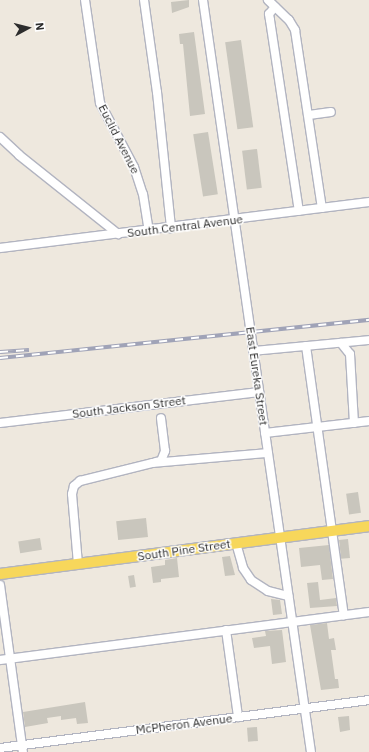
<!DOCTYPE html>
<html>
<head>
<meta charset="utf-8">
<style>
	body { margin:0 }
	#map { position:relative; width:369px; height:752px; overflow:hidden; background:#eee8de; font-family:"IBM Plex Sans",sans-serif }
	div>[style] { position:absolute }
	.building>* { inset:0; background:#c9c6bd; transform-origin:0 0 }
	.roads { filter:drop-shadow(1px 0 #b2b4c0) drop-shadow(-1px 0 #b2b4c0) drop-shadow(0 1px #b2b4c0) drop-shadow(0 -1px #b2b4c0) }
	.minor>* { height:8px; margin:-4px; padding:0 4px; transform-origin:4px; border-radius:4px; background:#fff }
	.major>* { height:10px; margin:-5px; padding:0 5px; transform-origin:5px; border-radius:5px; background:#f7d75b }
	.rail>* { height:4px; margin-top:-2px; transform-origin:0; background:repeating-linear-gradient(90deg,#fff 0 8px,#a0a3b7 0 16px); box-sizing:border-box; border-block:1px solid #a0a3b7 }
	span { translate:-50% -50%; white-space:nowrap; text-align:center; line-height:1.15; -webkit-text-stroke:3px #fff; paint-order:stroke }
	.street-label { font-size:12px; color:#2c2c2c }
	.north { position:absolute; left:8px; top:8px; width:40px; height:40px; -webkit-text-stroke:3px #fff; paint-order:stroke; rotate:83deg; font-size:11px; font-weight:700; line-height:16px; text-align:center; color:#2c2c2c }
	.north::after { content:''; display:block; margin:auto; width:14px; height:18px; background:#2c2c2c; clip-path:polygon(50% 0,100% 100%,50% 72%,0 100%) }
</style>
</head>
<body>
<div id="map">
	<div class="building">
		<div style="clip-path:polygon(189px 0,189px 7px,172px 13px,171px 2px)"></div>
		<div style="clip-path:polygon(194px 32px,205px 114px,190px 116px,183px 44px,180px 44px,179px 34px)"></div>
		<div style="left:241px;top:40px;width:88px;height:16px;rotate:82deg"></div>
		<div style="left:208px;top:132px;width:63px;height:15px;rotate:81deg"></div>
		<div style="left:257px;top:149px;width:39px;height:15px;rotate:83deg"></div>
		<div style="left:358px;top:492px;width:21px;height:12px;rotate:82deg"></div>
		<div style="left:146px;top:518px;width:19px;height:30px;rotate:84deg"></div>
		<div style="left:40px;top:538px;width:12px;height:22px;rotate:81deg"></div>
		<div style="left:348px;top:539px;width:19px;height:9px;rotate:84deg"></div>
		<div style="clip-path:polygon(329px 545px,333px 579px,322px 580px,320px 565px,301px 567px,299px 548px)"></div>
		<div style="clip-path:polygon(230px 556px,235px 575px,225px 576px,222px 557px)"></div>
		<div style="clip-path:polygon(177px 558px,179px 577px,161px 579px,161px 582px,153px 583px,151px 567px,165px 565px,165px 560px)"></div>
		<div style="left:134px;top:575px;width:12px;height:6px;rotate:81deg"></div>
		<div style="clip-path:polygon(318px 582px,320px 600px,336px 598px,337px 606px,310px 608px,307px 583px)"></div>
		<div style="clip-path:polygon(271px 599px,280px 600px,282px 614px,273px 615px)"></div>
		<div style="clip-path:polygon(327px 623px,329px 639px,334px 638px,336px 650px,331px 650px,335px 679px,338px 679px,339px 688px,321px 690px,310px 625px)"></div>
		<div style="clip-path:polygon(282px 630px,286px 662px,272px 664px,270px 646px,254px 648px,252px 638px,266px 636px,265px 631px)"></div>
		<div style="clip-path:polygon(85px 702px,88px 723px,77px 724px,76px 718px,61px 720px,61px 716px,47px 718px,48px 723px,25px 727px,23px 712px)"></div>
		<div style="clip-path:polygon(349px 716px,350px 730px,340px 732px,338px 717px)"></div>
		<div style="left:257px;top:727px;width:14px;height:10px;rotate:86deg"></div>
	</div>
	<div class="roads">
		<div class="minor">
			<div style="left:85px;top:0;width:104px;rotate:81.7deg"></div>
			<div style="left:100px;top:103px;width:72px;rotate:62deg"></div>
			<div style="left:134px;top:167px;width:28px;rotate:72deg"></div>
			<div style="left:143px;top:194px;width:36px;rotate:81deg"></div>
			<div style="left:144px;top:0;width:93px;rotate:82deg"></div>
			<div style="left:157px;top:92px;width:137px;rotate:84.1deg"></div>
			<div style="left:203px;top:0;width:760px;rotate:81.83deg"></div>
			<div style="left:268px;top:0;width:29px;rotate:44deg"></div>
			<div style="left:289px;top:20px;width:12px;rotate:59deg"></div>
			<div style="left:295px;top:30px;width:180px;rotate:81.4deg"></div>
			<div style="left:275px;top:7px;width:9px;rotate:131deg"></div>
			<div style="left:269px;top:14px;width:6px;rotate:81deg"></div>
			<div style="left:270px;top:20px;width:193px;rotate:81.4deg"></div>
			<div style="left:309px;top:115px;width:22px;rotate:-8deg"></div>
			<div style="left:0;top:137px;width:26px;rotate:43deg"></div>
			<div style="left:19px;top:155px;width:127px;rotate:38.6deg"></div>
			<div style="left:0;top:248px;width:372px;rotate:-7.1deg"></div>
			<div style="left:341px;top:343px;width:14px;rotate:51deg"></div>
			<div style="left:350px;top:354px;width:69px;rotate:86.7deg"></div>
			<div style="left:306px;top:346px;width:272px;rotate:82deg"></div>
			<div style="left:253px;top:351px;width:117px;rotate:-5.4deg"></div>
			<div style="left:0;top:423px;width:261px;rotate:-6.8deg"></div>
			<div style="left:265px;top:433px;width:105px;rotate:-6.6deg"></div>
			<div style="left:156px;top:462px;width:5px;rotate:-11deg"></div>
			<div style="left:161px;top:461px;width:11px;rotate:-68deg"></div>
			<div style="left:165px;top:451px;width:33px;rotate:-97deg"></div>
			<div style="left:236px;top:543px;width:26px;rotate:74deg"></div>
			<div style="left:243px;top:568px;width:14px;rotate:56deg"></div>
			<div style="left:251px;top:580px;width:20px;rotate:33deg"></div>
			<div style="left:268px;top:591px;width:21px;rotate:14deg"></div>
			<div style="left:78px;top:564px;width:70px;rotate:-94.9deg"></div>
			<div style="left:72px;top:494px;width:8px;rotate:-76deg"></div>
			<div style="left:74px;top:486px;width:8px;rotate:-40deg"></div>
			<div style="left:80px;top:481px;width:75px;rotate:-13.9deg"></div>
			<div style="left:153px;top:463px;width:115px;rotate:-5deg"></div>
			<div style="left:0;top:585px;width:169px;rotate:82.2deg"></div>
			<div style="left:226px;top:630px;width:88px;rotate:82.1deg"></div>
			<div style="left:0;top:660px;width:372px;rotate:-7.4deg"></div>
			<div style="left:0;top:748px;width:372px;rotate:-7.4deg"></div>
		</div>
		<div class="major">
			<div style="left:0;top:574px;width:372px;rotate:-7.4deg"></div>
		</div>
	</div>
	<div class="rail">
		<div style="left:0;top:352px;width:29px;rotate:-4deg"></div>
		<div style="left:0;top:358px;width:371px;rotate:-5.9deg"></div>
	</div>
	<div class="street-label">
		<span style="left:119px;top:139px;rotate:63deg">Euclid Avenue</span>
		<span style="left:185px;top:226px;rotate:-7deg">South Central Avenue</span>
		<span style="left:257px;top:376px;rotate:82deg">East Eureka Street</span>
		<span style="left:129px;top:407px;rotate:-7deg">South Jackson Street</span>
		<span style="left:184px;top:550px;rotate:-8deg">South Pine Street</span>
		<span style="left:184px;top:724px;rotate:-7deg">McPheron Avenue</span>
	</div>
	<div class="north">N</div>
</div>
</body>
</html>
